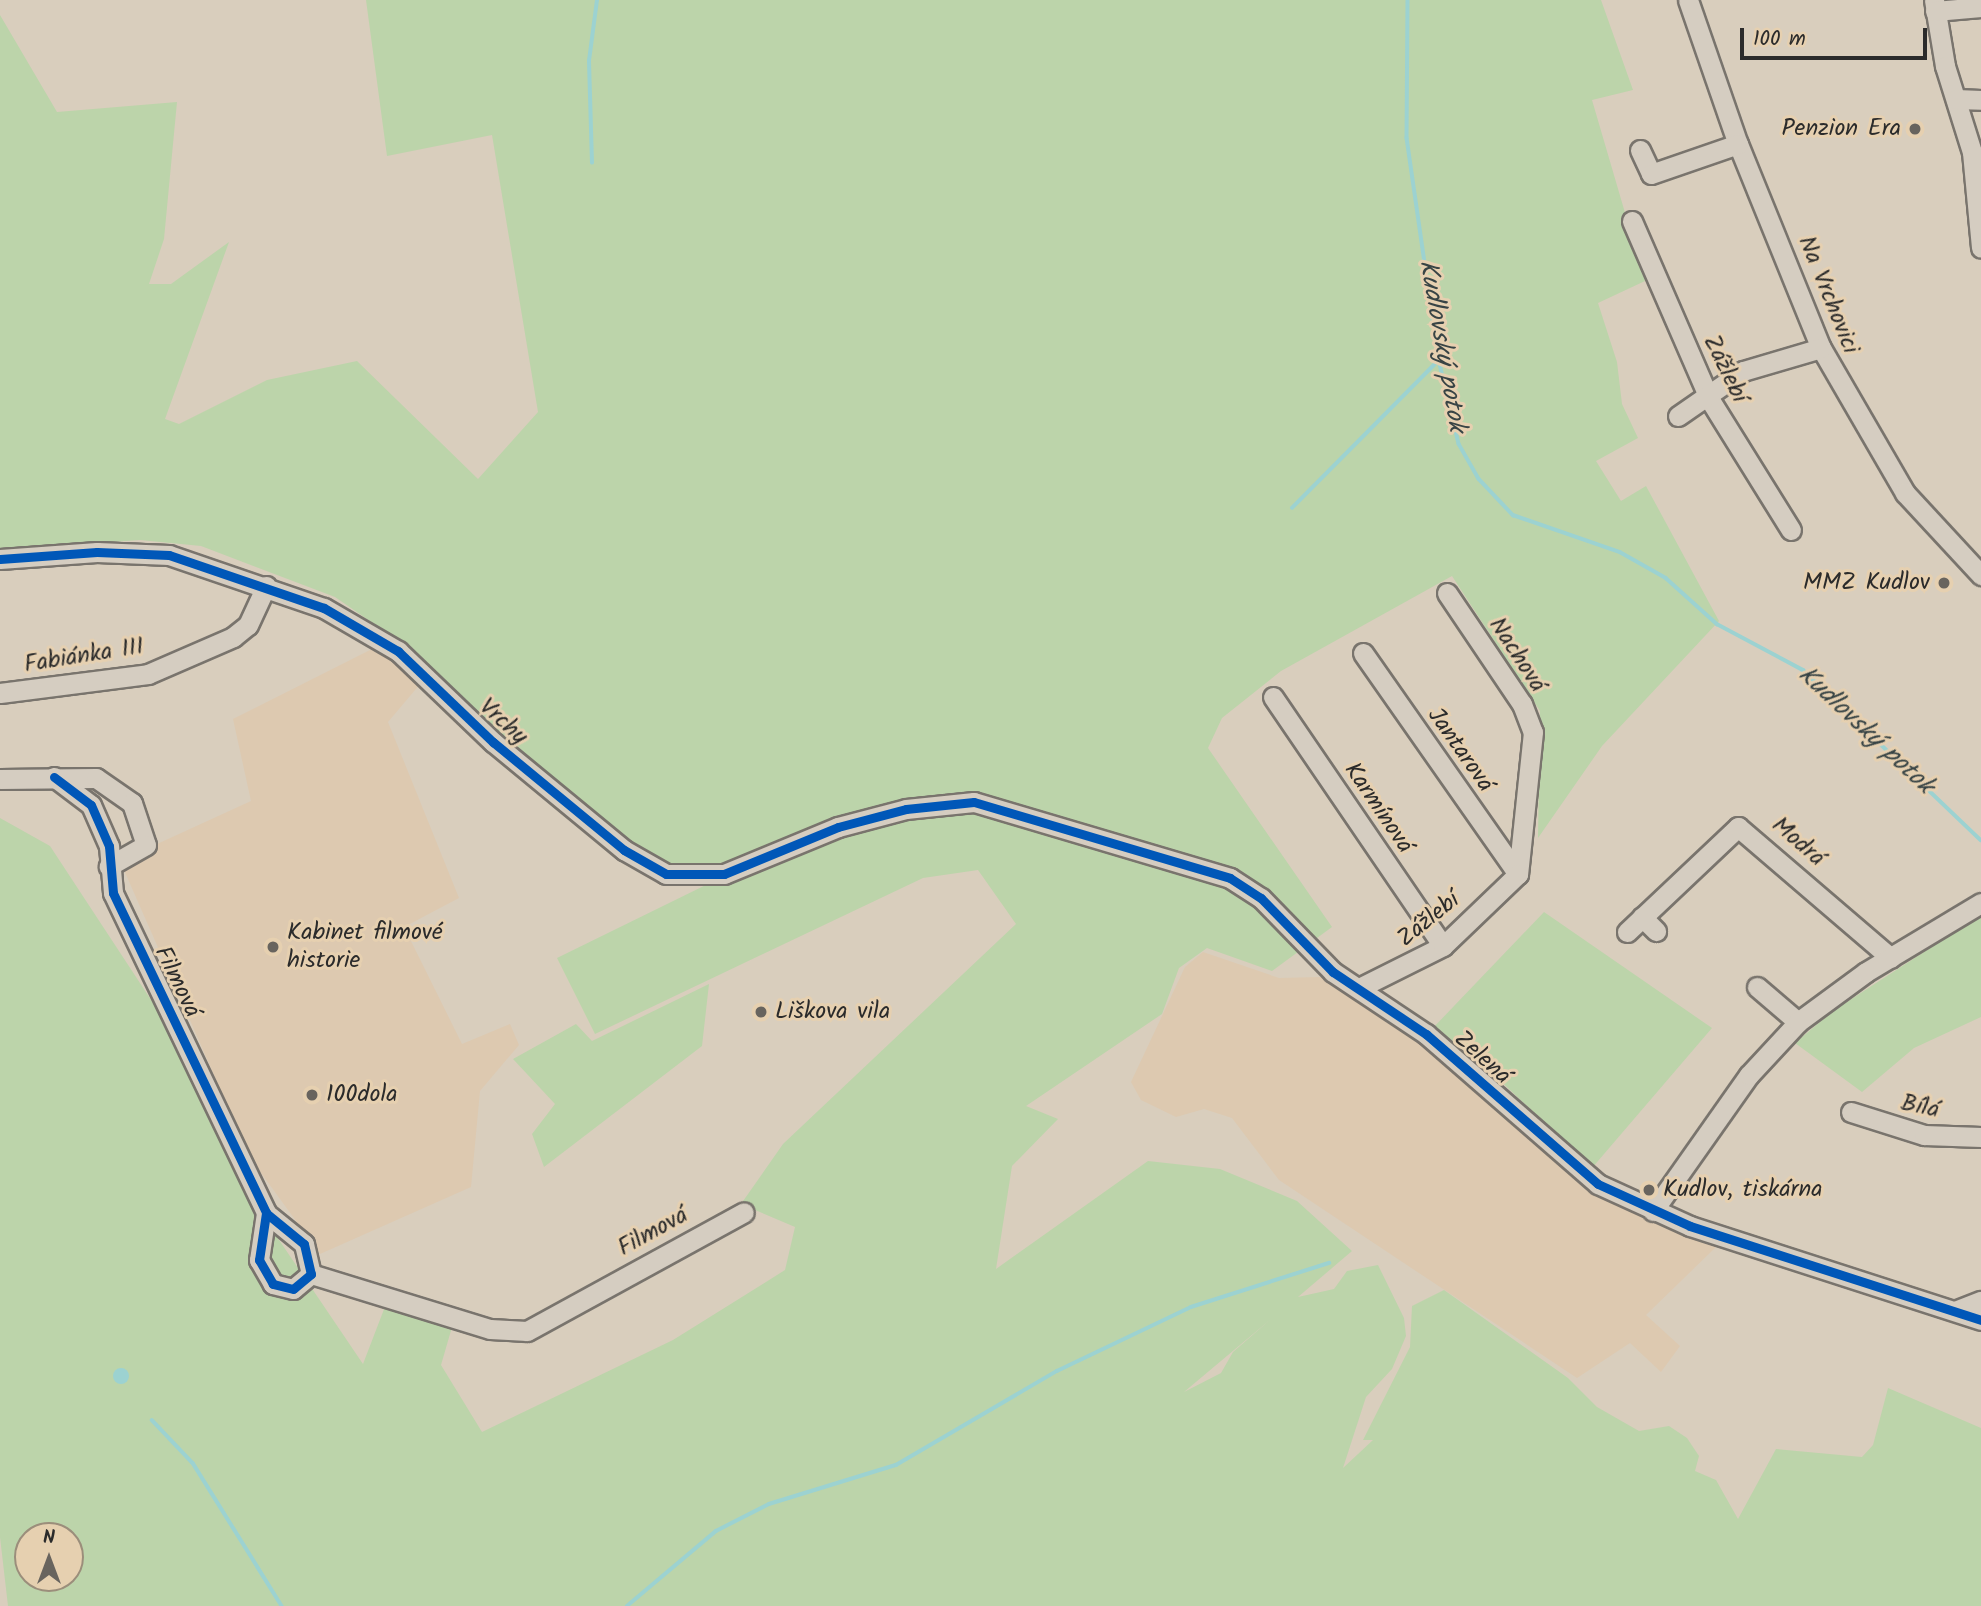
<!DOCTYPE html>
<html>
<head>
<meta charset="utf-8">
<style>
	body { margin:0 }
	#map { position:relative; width:1981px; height:1606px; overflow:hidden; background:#d9cebd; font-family:Kalam,sans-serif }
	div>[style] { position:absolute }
	.built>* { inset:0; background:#ddc9b0 }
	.green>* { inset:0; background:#bcd4aa }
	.water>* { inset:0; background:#9cd2d1 }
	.round { border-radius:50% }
	.stream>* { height:3.5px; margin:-1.75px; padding:0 1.75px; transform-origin:1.75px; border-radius:1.75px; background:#9cd2d1 }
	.roads { filter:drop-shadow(2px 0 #79746d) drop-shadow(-2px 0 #79746d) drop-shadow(0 2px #79746d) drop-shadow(0 -2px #79746d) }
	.minor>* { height:19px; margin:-9.5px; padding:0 9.5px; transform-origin:9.5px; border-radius:9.5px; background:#d5cdc1 }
	.cycleway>* { height:9px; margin:-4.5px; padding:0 4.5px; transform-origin:4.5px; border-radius:4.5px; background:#0057b8 }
	.dots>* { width:19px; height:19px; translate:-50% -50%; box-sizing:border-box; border:4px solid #e6d0b0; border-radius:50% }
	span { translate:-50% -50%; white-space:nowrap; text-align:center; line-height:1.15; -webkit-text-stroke:6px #e6d0b0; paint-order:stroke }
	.poi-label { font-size:24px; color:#2b2b2b }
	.right { translate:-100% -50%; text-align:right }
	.left { translate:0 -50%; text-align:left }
	.street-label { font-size:24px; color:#2b2b2b }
	.water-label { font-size:26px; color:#384445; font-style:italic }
	.north { position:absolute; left:14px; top:1522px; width:70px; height:70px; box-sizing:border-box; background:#e6d0b0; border:2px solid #9b8e7b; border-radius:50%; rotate:0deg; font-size:19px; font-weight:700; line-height:28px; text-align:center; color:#2b2b2b }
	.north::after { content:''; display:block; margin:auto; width:24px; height:32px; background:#68645e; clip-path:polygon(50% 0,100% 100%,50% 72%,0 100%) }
	.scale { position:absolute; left:1740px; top:28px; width:187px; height:32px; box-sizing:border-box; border:4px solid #2b2b2b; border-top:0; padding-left:9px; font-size:21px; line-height:24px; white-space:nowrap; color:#2b2b2b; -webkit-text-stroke:5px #e6d0b0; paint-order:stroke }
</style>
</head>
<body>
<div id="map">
	<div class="built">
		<div style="clip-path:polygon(376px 647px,421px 683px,388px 722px,459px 898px,404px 927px,462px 1044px,510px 1024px,519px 1045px,480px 1091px,471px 1187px,320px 1254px,251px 1159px,120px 861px,251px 801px,233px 719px)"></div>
		<div style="clip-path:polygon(1203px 952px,1279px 978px,1322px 977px,1413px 1030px,1529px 1134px,1716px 1247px,1646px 1315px,1680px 1346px,1661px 1372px,1630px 1343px,1577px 1378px,1279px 1180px,1232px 1118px,1204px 1109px,1176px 1117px,1141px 1100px,1131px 1082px,1185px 967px)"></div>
	</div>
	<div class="green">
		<div style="clip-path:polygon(evenodd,366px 0,1601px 0,1633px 90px,1592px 100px,1645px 281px,1598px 303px,1617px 362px,1622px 404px,1638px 438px,1596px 461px,1621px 501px,1646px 486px,1719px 621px,1602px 746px,1538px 838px,1540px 711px,1452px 576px,1281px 671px,1222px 718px,1208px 748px,1332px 927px,1272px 971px,1207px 948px,1179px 968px,1162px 1014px,1026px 1106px,1058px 1119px,1012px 1166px,996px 1269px,1148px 1161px,1220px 1169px,1297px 1201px,1352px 1251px,1298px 1297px,1334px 1289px,1347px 1271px,1378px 1265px,1404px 1318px,1406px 1336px,1392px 1369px,1366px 1397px,1343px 1468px,1373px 1440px,1363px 1440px,1410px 1347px,1412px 1306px,1444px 1290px,1568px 1378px,1597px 1407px,1639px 1431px,1669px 1426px,1687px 1438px,1699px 1456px,1695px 1471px,1716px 1480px,1738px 1519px,1776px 1449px,1862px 1457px,1873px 1445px,1888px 1388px,1981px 1428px,1981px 1606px,8px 1606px,0 1537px,0 818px,50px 846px,159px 1012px,250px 1197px,363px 1364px,391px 1291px,457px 1310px,441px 1365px,482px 1432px,673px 1340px,785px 1270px,795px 1227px,741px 1204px,783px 1144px,1016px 924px,978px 870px,923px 878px,595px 1034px,557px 958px,716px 880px,665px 866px,587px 808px,380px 628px,335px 597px,201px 546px,140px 540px,0 550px,0 15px,57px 112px,177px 102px,164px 239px,149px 284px,171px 284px,229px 242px,165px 419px,179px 424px,267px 380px,357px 361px,478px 479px,538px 412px,492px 135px,387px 156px,366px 0,1271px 1319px,1233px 1352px,1221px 1373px,1184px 1392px,1271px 1319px,366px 0,28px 1536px,70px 1536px,70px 1578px,28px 1578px,28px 1536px)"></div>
		<div style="clip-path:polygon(1544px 912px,1712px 1028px,1592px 1168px,1468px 1050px,1432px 1029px)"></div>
		<div style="clip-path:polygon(1981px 915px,1981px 1017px,1914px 1048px,1862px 1092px,1795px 1043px,1833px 1011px)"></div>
		<div style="clip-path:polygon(709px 984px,702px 1046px,544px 1167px,532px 1134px,555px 1104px,513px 1059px,576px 1024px,592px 1041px)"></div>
	</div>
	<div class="water">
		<div class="round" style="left:113px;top:1368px;width:16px;height:16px"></div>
	</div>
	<div class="stream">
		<div style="left:1408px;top:0;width:138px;rotate:90.4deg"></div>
		<div style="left:1407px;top:138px;width:224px;rotate:81.8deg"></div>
		<div style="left:1439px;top:360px;width:86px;rotate:76.6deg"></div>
		<div style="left:1459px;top:444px;width:40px;rotate:60.3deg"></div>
		<div style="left:1479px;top:479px;width:50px;rotate:46.6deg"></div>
		<div style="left:1513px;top:515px;width:113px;rotate:19.1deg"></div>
		<div style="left:1620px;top:552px;width:53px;rotate:29.5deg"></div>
		<div style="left:1666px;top:578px;width:69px;rotate:42deg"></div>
		<div style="left:1717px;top:624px;width:98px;rotate:28.1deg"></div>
		<div style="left:1803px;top:670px;width:246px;rotate:43.7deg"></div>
		<div style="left:592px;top:163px;width:102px;rotate:-91.7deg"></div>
		<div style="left:589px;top:61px;width:62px;rotate:-82.5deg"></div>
		<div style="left:1292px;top:508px;width:209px;rotate:-45.2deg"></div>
		<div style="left:152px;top:1420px;width:59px;rotate:46.4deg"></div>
		<div style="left:193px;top:1463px;width:168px;rotate:58.1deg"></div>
		<div style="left:627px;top:1606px;width:116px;rotate:-40.1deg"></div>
		<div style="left:716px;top:1531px;width:59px;rotate:-27deg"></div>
		<div style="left:769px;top:1504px;width:133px;rotate:-17.1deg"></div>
		<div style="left:896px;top:1465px;width:186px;rotate:-30.3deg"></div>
		<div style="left:1057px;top:1371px;width:148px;rotate:-25.5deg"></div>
		<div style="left:1191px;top:1307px;width:145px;rotate:-17.7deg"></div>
	</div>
	<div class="roads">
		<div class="minor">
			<div style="left:1688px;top:0;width:152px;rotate:70.9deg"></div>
			<div style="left:1738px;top:144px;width:220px;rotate:67.9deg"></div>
			<div style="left:1821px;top:348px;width:168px;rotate:59.9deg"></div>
			<div style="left:1905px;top:493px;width:112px;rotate:47.2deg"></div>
			<div style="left:1934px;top:0;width:67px;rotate:80.5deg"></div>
			<div style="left:1945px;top:66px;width:90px;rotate:72.6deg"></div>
			<div style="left:1972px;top:152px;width:96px;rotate:84.6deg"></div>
			<div style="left:1935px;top:11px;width:46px;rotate:-5deg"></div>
			<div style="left:1956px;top:99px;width:25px;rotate:2deg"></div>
			<div style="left:1640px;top:150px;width:26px;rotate:65deg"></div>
			<div style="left:1651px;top:174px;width:92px;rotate:-19deg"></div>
			<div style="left:1632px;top:221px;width:195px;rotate:66.5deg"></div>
			<div style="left:1710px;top:400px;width:153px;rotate:58.1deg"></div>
			<div style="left:1678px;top:416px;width:79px;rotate:-34.7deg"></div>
			<div style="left:1743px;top:371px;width:81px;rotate:-16.4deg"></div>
			<div style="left:0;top:559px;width:97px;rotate:-4.1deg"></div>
			<div style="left:97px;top:552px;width:72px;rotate:2.4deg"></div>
			<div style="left:169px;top:555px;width:164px;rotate:18.9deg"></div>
			<div style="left:324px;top:608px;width:86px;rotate:30.2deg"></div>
			<div style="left:398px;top:651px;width:132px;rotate:43.8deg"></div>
			<div style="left:493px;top:742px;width:170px;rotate:39.5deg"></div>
			<div style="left:624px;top:850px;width:48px;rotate:29.7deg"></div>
			<div style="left:666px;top:874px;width:58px"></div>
			<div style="left:724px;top:874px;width:123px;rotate:-22.4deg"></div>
			<div style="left:838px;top:827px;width:70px;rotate:-14.8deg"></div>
			<div style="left:906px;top:809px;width:68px;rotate:-5.9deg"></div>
			<div style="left:974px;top:802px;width:267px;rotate:16.5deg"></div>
			<div style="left:1230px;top:878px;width:37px;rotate:33deg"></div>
			<div style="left:1261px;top:898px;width:103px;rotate:45.8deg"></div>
			<div style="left:1333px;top:972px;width:112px;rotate:33.7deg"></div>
			<div style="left:1426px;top:1034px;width:228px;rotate:41.1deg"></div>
			<div style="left:1598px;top:1184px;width:101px;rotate:24.5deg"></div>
			<div style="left:1690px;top:1226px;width:306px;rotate:17.9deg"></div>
			<div style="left:1447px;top:593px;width:134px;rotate:56deg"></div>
			<div style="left:1522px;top:704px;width:30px;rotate:69deg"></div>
			<div style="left:1533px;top:732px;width:143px;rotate:96deg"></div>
			<div style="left:1363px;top:653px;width:270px;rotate:55deg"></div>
			<div style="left:0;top:693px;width:149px;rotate:-7.3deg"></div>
			<div style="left:148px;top:674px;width:93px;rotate:-23.5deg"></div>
			<div style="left:233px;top:637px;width:19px;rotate:-39deg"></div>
			<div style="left:248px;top:625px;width:43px;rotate:-65.2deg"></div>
			<div style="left:1273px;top:697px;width:301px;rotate:55.7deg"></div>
			<div style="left:54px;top:777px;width:46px;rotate:37.1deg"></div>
			<div style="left:91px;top:805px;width:45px;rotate:66.3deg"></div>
			<div style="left:109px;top:846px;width:47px;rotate:85.1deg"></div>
			<div style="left:113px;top:893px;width:355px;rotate:64.4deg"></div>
			<div style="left:266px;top:1213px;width:49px;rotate:39.2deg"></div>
			<div style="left:304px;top:1244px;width:31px;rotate:77deg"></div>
			<div style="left:311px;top:1274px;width:23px;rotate:140deg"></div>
			<div style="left:293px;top:1289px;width:21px;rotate:-166deg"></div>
			<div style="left:273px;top:1284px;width:28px;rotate:-120deg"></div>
			<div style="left:259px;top:1260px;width:48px;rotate:-81.5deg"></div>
			<div style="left:0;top:779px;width:96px;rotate:-0.6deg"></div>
			<div style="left:96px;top:778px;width:44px;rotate:34.8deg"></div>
			<div style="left:132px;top:803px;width:44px;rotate:71.6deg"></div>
			<div style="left:146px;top:845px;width:43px;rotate:150.4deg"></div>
			<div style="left:1642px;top:917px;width:20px;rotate:45deg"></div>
			<div style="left:1627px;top:932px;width:153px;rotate:-43.4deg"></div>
			<div style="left:1738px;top:827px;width:201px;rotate:40.6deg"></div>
			<div style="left:1757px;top:987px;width:54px;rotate:40.5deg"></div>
			<div style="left:1359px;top:988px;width:94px;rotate:-26.6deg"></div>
			<div style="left:1443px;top:946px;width:104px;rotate:-43.8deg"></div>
			<div style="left:1851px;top:1112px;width:77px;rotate:17.5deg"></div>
			<div style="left:1924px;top:1135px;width:57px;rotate:2deg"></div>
			<div style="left:1653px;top:1211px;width:166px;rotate:-54.8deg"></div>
			<div style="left:1749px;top:1075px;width:72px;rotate:-47.2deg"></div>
			<div style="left:1798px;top:1022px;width:84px;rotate:-36.3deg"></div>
			<div style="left:1866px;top:972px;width:134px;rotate:-31deg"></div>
			<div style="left:311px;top:1274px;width:187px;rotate:17.1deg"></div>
			<div style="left:490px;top:1329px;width:37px;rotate:3deg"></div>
			<div style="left:527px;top:1331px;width:247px;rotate:-28.7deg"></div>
			<div style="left:1957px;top:1310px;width:26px;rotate:-21deg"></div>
		</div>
	</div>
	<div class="cycleway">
		<div style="left:0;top:559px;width:97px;rotate:-4.1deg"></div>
		<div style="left:97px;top:552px;width:72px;rotate:2.4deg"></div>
		<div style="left:169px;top:555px;width:164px;rotate:18.9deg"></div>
		<div style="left:324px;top:608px;width:86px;rotate:30.2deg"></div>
		<div style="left:398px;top:651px;width:132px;rotate:43.8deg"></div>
		<div style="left:493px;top:742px;width:170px;rotate:39.5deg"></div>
		<div style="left:624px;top:850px;width:48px;rotate:29.7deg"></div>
		<div style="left:666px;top:874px;width:58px"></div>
		<div style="left:724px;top:874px;width:123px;rotate:-22.4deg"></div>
		<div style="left:838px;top:827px;width:70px;rotate:-14.8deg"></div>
		<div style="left:906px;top:809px;width:68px;rotate:-5.9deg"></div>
		<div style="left:974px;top:802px;width:267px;rotate:16.5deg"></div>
		<div style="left:1230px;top:878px;width:37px;rotate:33deg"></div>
		<div style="left:1261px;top:898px;width:103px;rotate:45.8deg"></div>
		<div style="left:1333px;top:972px;width:112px;rotate:33.7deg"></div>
		<div style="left:1426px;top:1034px;width:228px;rotate:41.1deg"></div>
		<div style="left:1598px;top:1184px;width:101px;rotate:24.5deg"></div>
		<div style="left:1690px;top:1226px;width:306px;rotate:17.9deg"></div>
		<div style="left:54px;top:777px;width:46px;rotate:37.1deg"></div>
		<div style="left:91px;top:805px;width:45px;rotate:66.3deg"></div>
		<div style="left:109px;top:846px;width:47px;rotate:85.1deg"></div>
		<div style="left:113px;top:893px;width:355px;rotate:64.4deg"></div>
		<div style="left:266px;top:1213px;width:49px;rotate:39.2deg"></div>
		<div style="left:304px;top:1244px;width:31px;rotate:77deg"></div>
		<div style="left:311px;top:1274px;width:23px;rotate:140deg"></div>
		<div style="left:293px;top:1289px;width:21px;rotate:-166deg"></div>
		<div style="left:273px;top:1284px;width:28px;rotate:-120deg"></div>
		<div style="left:259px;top:1260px;width:48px;rotate:-81.5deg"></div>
	</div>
	<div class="dots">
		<div style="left:1915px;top:129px;background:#68645e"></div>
		<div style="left:1944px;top:583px;background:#68645e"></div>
		<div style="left:273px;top:947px;background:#68645e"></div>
		<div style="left:761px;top:1012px;background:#68645e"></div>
		<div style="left:312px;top:1095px;background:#68645e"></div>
		<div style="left:1649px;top:1190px;background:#68645e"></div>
	</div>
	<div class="poi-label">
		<span class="right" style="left:1901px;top:129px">Penzion Era</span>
		<span class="right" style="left:1930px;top:583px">MMZ Kudlov</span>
		<span class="left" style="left:287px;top:947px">Kabinet filmové<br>historie</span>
		<span class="left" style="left:775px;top:1012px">Liškova vila</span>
		<span class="left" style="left:326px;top:1095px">100dola</span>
		<span class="left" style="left:1663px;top:1190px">Kudlov, tiskárna</span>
	</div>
	<div class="street-label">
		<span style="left:1828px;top:295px;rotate:68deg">Na Vrchovici</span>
		<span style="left:1725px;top:369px;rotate:64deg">Zážlebí</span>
		<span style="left:1517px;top:655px;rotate:57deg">Nachová</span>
		<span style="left:84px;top:656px;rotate:-9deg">Fabiánka III</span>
		<span style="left:503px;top:722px;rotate:42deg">Vrchy</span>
		<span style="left:1460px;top:750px;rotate:55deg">Jantarová</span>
		<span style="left:1378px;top:808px;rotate:56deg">Karmínová</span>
		<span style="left:1798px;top:842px;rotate:41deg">Modrá</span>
		<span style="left:1429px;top:920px;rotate:-39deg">Zážlebí</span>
		<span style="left:177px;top:982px;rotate:64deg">Filmová</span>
		<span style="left:1482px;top:1058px;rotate:42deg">Zelená</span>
		<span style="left:1920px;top:1107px;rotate:12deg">Bílá</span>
		<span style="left:653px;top:1232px;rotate:-29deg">Filmová</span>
	</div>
	<div class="water-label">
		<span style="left:1441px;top:346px;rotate:80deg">Kudlovský potok</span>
		<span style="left:1865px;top:731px;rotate:43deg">Kudlovský potok</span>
	</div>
	<div class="north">N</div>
	<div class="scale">100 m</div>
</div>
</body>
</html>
